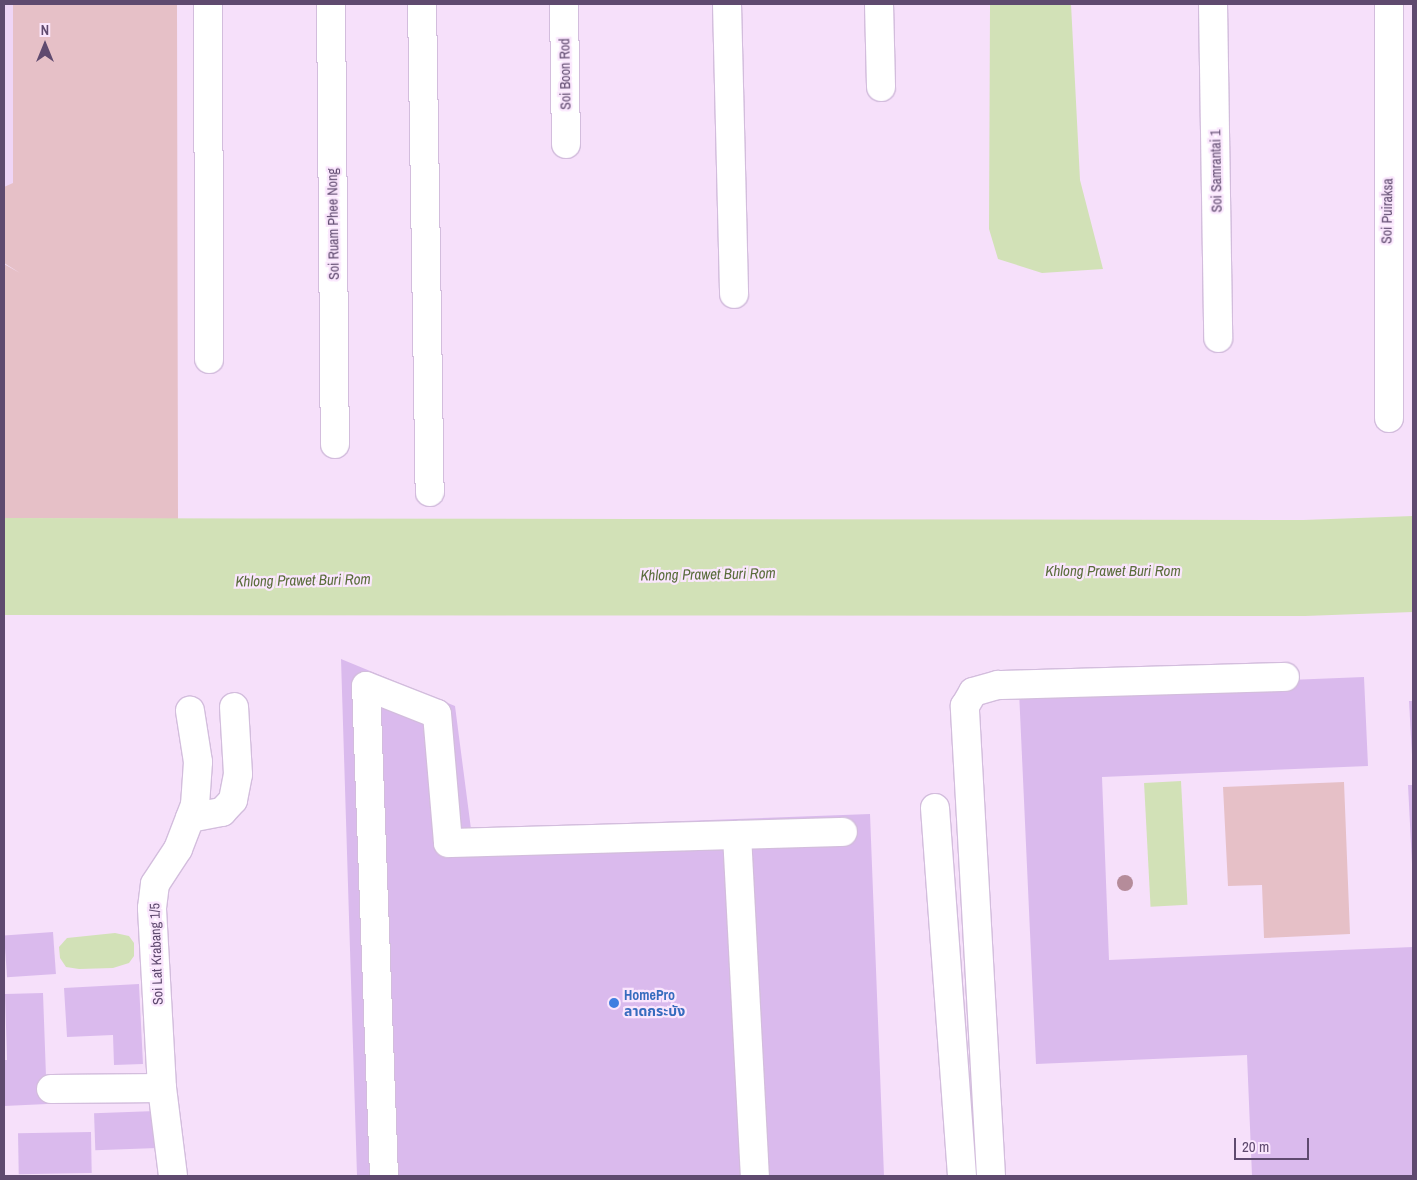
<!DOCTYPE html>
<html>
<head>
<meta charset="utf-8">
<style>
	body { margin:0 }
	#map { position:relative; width:1417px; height:1180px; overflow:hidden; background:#f6e0fa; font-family:"Archivo Narrow","Noto Sans Thai",sans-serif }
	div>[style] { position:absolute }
	.residential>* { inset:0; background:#efd5f6; transform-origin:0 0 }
	.green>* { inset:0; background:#e6c0c7 }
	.water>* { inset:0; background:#d2e1b7; transform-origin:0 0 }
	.building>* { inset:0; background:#dabaed; transform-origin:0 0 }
	.roads { filter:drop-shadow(1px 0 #d3bddd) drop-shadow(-1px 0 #d3bddd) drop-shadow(0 1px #d3bddd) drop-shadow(0 -1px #d3bddd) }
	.minor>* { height:28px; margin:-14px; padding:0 14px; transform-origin:14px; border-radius:14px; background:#fff }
	.trees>* { width:16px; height:16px; margin:-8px; border-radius:50%; background:#b58c9a }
	.dots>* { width:14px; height:14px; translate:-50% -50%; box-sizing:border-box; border:2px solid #fae6fd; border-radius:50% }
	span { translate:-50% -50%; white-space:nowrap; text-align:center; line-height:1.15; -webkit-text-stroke:4.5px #fae6fd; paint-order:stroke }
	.street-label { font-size:14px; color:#5f4a6f }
	.shop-label { font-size:14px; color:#366cbe; font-weight:700 }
	.left { translate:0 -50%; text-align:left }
	.water-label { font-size:15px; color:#5a6d3c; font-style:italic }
	.frame { position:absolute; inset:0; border:5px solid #5f4a6f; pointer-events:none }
	.north { position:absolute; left:20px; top:20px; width:50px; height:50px; -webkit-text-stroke:4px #fae6fd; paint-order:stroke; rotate:0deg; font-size:14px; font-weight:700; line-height:20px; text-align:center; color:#5f4a6f }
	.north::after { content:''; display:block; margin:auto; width:18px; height:22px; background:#5f4a6f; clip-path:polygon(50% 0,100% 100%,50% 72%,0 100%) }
	.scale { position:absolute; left:1234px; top:1138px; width:75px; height:22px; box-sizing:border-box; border:2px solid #5f4a6f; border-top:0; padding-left:6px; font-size:15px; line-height:18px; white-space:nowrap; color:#5f4a6f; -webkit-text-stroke:4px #fae6fd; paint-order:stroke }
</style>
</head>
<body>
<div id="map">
	<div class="residential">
		<div style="left:4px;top:4px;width:9px;height:183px"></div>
	</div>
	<div class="green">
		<div style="clip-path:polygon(13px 4px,177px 4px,178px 519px,4px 518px,4px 264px,20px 273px,4px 263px,4px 187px,13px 183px)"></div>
		<div style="clip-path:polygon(1344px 782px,1350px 934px,1264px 938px,1262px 885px,1228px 886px,1223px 787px)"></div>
	</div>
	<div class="water">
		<div style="clip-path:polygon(990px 4px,1071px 4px,1080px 180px,1103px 269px,1042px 273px,998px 259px,989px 229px)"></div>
		<div style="clip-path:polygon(1413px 516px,1413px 612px,1305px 616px,4px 615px,4px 518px,1303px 520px)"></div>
		<div style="left:1181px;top:781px;width:124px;height:37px;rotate:87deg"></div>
		<div style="clip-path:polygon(115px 933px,129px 936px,134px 943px,134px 956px,129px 963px,113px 968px,79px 969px,66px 967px,60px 958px,59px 947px,67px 938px)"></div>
	</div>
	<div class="building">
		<div style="clip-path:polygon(341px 659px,455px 706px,471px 829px,870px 814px,884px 1176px,357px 1176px)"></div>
		<div style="clip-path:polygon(1364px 677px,1368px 766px,1102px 777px,1109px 960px,1413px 947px,1413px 1176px,1252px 1176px,1247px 1055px,1036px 1064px,1019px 691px)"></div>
		<div style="clip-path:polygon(1409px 701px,1413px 701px,1413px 755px,1412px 755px)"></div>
		<div style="clip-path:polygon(1408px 785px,1413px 785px,1413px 864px,1412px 864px)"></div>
		<div style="left:53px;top:932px;width:42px;height:49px;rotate:86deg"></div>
		<div style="clip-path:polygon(139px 984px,143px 1064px,114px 1065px,113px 1035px,67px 1037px,64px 988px)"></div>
		<div style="clip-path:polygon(43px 993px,47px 1104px,4px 1106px,4px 1060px,7px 1060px,5px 994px)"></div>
		<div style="left:156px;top:1111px;width:37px;height:62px;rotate:88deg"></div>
		<div style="left:91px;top:1132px;width:41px;height:73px;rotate:89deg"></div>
	</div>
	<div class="roads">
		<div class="minor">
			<div style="left:208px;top:4px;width:355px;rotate:89.8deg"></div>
			<div style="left:331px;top:4px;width:440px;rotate:89.5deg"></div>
			<div style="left:422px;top:4px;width:488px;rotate:89.1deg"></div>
			<div style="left:564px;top:4px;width:140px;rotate:89.2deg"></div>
			<div style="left:727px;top:4px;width:290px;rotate:88.6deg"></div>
			<div style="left:879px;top:4px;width:83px;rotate:88.6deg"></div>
			<div style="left:1213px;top:4px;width:334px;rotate:89.1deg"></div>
			<div style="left:1389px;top:418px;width:414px;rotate:-90deg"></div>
			<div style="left:935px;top:808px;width:369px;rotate:85.8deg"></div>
			<div style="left:190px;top:818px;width:33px;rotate:-11deg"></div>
			<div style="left:222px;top:812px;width:16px;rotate:-47deg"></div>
			<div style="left:233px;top:800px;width:26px;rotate:-79deg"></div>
			<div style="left:238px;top:774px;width:67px;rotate:-93.4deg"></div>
			<div style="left:737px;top:835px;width:341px;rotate:87deg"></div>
			<div style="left:51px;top:1089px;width:111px;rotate:-0.5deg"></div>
			<div style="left:173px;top:1176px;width:89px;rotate:-97.1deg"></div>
			<div style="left:162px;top:1088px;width:180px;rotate:-93.2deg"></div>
			<div style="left:152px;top:908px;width:24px;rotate:-83deg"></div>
			<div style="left:155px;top:884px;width:42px;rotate:-56.7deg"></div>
			<div style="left:178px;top:849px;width:47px;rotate:-68.9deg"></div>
			<div style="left:195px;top:805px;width:43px;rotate:-86deg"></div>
			<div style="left:198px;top:762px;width:52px;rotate:-98.9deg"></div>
			<div style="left:384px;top:1176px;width:490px;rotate:-92.1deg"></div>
			<div style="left:366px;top:686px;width:76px;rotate:21.5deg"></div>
			<div style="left:437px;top:714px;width:129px;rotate:85.1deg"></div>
			<div style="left:448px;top:843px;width:395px;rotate:-1.6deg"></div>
			<div style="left:991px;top:1176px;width:471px;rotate:-93.2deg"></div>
			<div style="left:965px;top:706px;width:16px;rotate:-60deg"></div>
			<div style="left:973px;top:692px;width:26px;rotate:-16deg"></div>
			<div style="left:998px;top:685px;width:287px;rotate:-1.6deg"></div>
		</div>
	</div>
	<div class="trees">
		<div style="left:1125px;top:883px"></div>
	</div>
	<div class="dots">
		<div style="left:614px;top:1003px;background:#3f7fe0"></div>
	</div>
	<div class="street-label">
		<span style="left:565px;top:74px;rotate:-91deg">Soi Boon Rod</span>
		<span style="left:1216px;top:171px;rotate:-91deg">Soi Samrantai 1</span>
		<span style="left:1387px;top:211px;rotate:-89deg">Soi Puiraksa</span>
		<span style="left:333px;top:224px;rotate:-91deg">Soi Ruam Phee Nong</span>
		<span style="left:156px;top:954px;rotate:-92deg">Soi Lat Krabang 1/5</span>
	</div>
	<div class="shop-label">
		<span class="left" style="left:624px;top:1003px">HomePro<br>ลาดกระบัง</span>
	</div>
	<div class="water-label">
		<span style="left:1113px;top:571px">Khlong Prawet Buri Rom</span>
		<span style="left:708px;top:574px;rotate:-1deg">Khlong Prawet Buri Rom</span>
		<span style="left:303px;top:580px;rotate:-1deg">Khlong Prawet Buri Rom</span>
	</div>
	<div class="frame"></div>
	<div class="north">N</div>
	<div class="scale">20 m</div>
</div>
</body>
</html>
